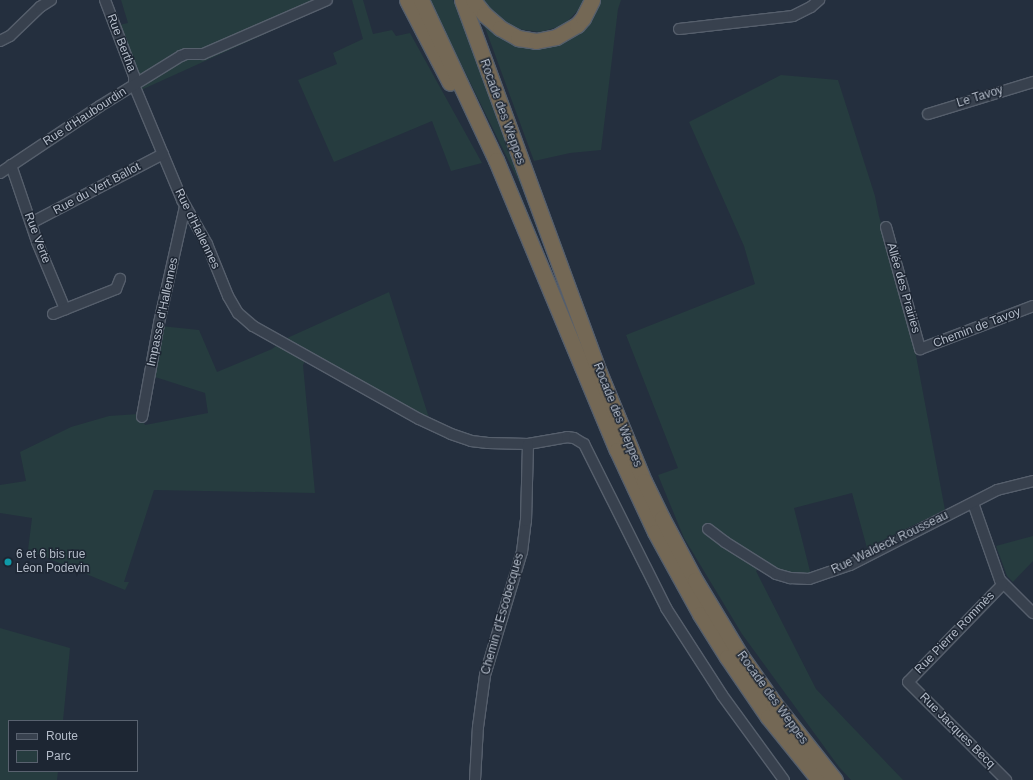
<!DOCTYPE html>
<html>
<head>
<meta charset="utf-8">
<style>
	body { margin:0 }
	#map { position:relative; width:1033px; height:780px; overflow:hidden; background:#242f3e; font-family:Arial,sans-serif }
	div>[style] { position:absolute }
	.green>* { inset:0; background:#263c3f }
	.roads { filter:drop-shadow(1px 0 #565f6c) drop-shadow(-1px 0 #565f6c) drop-shadow(0 1px #565f6c) drop-shadow(0 -1px #565f6c) }
	.minor>* { height:10px; margin:-5px; padding:0 5px; transform-origin:5px; border-radius:5px; background:#38414e }
	.highway>* { height:15px; margin:-7.5px; padding:0 7.5px; transform-origin:7.5px; border-radius:7.5px; background:#746855 }
	.dots>* { width:11px; height:11px; translate:-50% -50%; box-sizing:border-box; border:2px solid #1d2633; border-radius:50% }
	span { translate:-50% -50%; white-space:nowrap; text-align:center; line-height:1.15; -webkit-text-stroke:3px #1d2633; paint-order:stroke }
	.street-label { font-size:12px; color:#b4bcc9 }
	.poi-label { font-size:12px; color:#b4bcc9 }
	.left { translate:0 -50%; text-align:left }
	.legend { position:absolute; left:8px; top:720px; width:130px; height:52px; box-sizing:border-box; background:#1d2633; border:1px solid #59626f; margin:0; padding:5px 7px; list-style:none; font-size:12px; color:#b4bcc9 }
	.legend li { display:flex; align-items:center; gap:8px; height:20px }
	.legend b { width:20px; border:1px solid #59626f }
</style>
</head>
<body>
<div id="map">
	<div class="green">
		<div style="clip-path:polygon(121px 0,317px 0,272px 18px,276px 29px,141px 90px,119px 25px,128px 23px)"></div>
		<div style="clip-path:polygon(352px 0,363px 0,373px 34px,392px 30px,396px 36px,410px 33px,482px 163px,451px 171px,432px 121px,334px 162px,298px 80px,337px 64px,333px 53px,363px 39px)"></div>
		<div style="clip-path:polygon(429px 0,453px 0,527px 198px,462px 66px)"></div>
		<div style="clip-path:polygon(483px 0,584px 0,582px 6px,564px 25px,541px 32px,517px 29px,501px 21px)"></div>
		<div style="clip-path:polygon(597px 0,621px 0,618px 9px,601px 150px,570px 153px,534px 161px,483px 22px,538px 46px)"></div>
		<div style="clip-path:polygon(781px 75px,838px 80px,875px 196px,879px 216px,914px 345px,945px 510px,867px 548px,852px 493px,794px 508px,811px 575px,790px 574px,764px 564px,756px 571px,816px 689px,903px 780px,851px 780px,839px 767px,742px 634px,684px 538px,658px 475px,678px 468px,626px 335px,755px 284px,744px 246px,689px 122px)"></div>
		<div style="clip-path:polygon(389px 292px,430px 421px,309px 353px,303px 365px,315px 493px,154px 490px,124px 582px,129px 582px,125px 590px,28px 550px,32px 518px,0 513px,0 485px,26px 481px,20px 452px,71px 427px,109px 416px,139px 414px,145px 425px,208px 413px,205px 393px,152px 376px,161px 326px,199px 330px,217px 372px,272px 349px,285px 339px)"></div>
		<div style="clip-path:polygon(1033px 536px,1033px 561px,1013px 582px,1007px 576px,996px 546px)"></div>
		<div style="clip-path:polygon(0 628px,70px 648px,63px 721px,9px 721px,9px 771px,58px 771px,57px 780px,0 780px)"></div>
	</div>
	<div class="roads">
		<div class="minor">
			<div style="left:105px;top:0;width:81px;rotate:69.1deg"></div>
			<div style="left:134px;top:76px;width:9px;rotate:90deg"></div>
			<div style="left:679px;top:29px;width:115px;rotate:-6.5deg"></div>
			<div style="left:793px;top:16px;width:20px;rotate:-27deg"></div>
			<div style="left:811px;top:7px;width:11px;rotate:-41deg"></div>
			<div style="left:0;top:41px;width:11px;rotate:-27deg"></div>
			<div style="left:10px;top:36px;width:42px;rotate:-44deg"></div>
			<div style="left:40px;top:7px;width:13px;rotate:-32deg"></div>
			<div style="left:134px;top:85px;width:125px;rotate:67.3deg"></div>
			<div style="left:182px;top:200px;width:51px;rotate:60.4deg"></div>
			<div style="left:207px;top:244px;width:56px;rotate:68deg"></div>
			<div style="left:228px;top:296px;width:20px;rotate:60deg"></div>
			<div style="left:238px;top:313px;width:20px;rotate:41deg"></div>
			<div style="left:253px;top:326px;width:190px;rotate:29.3deg"></div>
			<div style="left:419px;top:419px;width:35px;rotate:25deg"></div>
			<div style="left:451px;top:434px;width:21px;rotate:19deg"></div>
			<div style="left:471px;top:441px;width:17px;rotate:7deg"></div>
			<div style="left:488px;top:443px;width:40px;rotate:1.4deg"></div>
			<div style="left:528px;top:444px;width:40px;rotate:-10deg"></div>
			<div style="left:567px;top:437px;width:7px;rotate:8deg"></div>
			<div style="left:574px;top:438px;width:12px;rotate:31deg"></div>
			<div style="left:584px;top:444px;width:183px;rotate:63.4deg"></div>
			<div style="left:666px;top:608px;width:103px;rotate:57.2deg"></div>
			<div style="left:722px;top:695px;width:105px;rotate:53.9deg"></div>
			<div style="left:928px;top:114px;width:110px;rotate:-16.9deg"></div>
			<div style="left:11px;top:165px;width:81px;rotate:71.3deg"></div>
			<div style="left:37px;top:242px;width:73px;rotate:67.3deg"></div>
			<div style="left:0;top:173px;width:120px;rotate:-33.8deg"></div>
			<div style="left:100px;top:106px;width:95px;rotate:-31.7deg"></div>
			<div style="left:181px;top:56px;width:5px;rotate:-22deg"></div>
			<div style="left:186px;top:54px;width:17px"></div>
			<div style="left:203px;top:54px;width:135px;rotate:-23.5deg"></div>
			<div style="left:31px;top:223px;width:149px;rotate:-27.6deg"></div>
			<div style="left:886px;top:227px;width:127px;rotate:74.4deg"></div>
			<div style="left:920px;top:349px;width:121px;rotate:-20.8deg"></div>
			<div style="left:53px;top:314px;width:68px;rotate:-21.6deg"></div>
			<div style="left:116px;top:289px;width:11px;rotate:-68deg"></div>
			<div style="left:142px;top:417px;width:96px;rotate:-79.7deg"></div>
			<div style="left:159px;top:323px;width:119px;rotate:-77.4deg"></div>
			<div style="left:973px;top:503px;width:82px;rotate:70.7deg"></div>
			<div style="left:1000px;top:580px;width:47px;rotate:45deg"></div>
			<div style="left:708px;top:529px;width:21px;rotate:37deg"></div>
			<div style="left:725px;top:542px;width:60px;rotate:32.1deg"></div>
			<div style="left:776px;top:574px;width:15px;rotate:16deg"></div>
			<div style="left:790px;top:578px;width:19px;rotate:3deg"></div>
			<div style="left:809px;top:579px;width:43px;rotate:-18.9deg"></div>
			<div style="left:850px;top:565px;width:165px;rotate:-27deg"></div>
			<div style="left:997px;top:490px;width:37px;rotate:-14deg"></div>
			<div style="left:1003px;top:584px;width:136px;rotate:134.1deg"></div>
			<div style="left:908px;top:682px;width:139px;rotate:45deg"></div>
			<div style="left:475px;top:780px;width:53px;rotate:-86.8deg"></div>
			<div style="left:478px;top:727px;width:52px;rotate:-82.3deg"></div>
			<div style="left:485px;top:675px;width:128px;rotate:-73.3deg"></div>
			<div style="left:522px;top:552px;width:31px;rotate:-83deg"></div>
			<div style="left:526px;top:521px;width:77px;rotate:-88.5deg"></div>
		</div>
		<div class="highway">
			<div style="left:407px;top:0;width:93px;rotate:62.6deg"></div>
			<div style="left:421px;top:0;width:177px;rotate:64.9deg"></div>
			<div style="left:496px;top:160px;width:314px;rotate:67.4deg"></div>
			<div style="left:617px;top:450px;width:90px;rotate:65.1deg"></div>
			<div style="left:655px;top:532px;width:94px;rotate:61.2deg"></div>
			<div style="left:700px;top:614px;width:51px;rotate:57.9deg"></div>
			<div style="left:727px;top:657px;width:73px;rotate:55.7deg"></div>
			<div style="left:768px;top:717px;width:81px;rotate:51deg"></div>
			<div style="left:462px;top:0;width:396px;rotate:69.8deg"></div>
			<div style="left:599px;top:372px;width:118px;rotate:67.6deg"></div>
			<div style="left:644px;top:481px;width:41px;rotate:64.1deg"></div>
			<div style="left:662px;top:518px;width:70px;rotate:62deg"></div>
			<div style="left:695px;top:580px;width:89px;rotate:58.8deg"></div>
			<div style="left:741px;top:656px;width:57px;rotate:54.9deg"></div>
			<div style="left:774px;top:703px;width:98px;rotate:51.6deg"></div>
			<div style="left:473px;top:0;width:18px;rotate:52deg"></div>
			<div style="left:484px;top:14px;width:21px;rotate:41deg"></div>
			<div style="left:500px;top:28px;width:21px;rotate:29deg"></div>
			<div style="left:518px;top:38px;width:18px;rotate:9deg"></div>
			<div style="left:536px;top:41px;width:20px;rotate:-11deg"></div>
			<div style="left:556px;top:37px;width:24px;rotate:-30deg"></div>
			<div style="left:577px;top:25px;width:9px;rotate:-49deg"></div>
			<div style="left:583px;top:18px;width:20px;rotate:-63deg"></div>
		</div>
	</div>
	<div class="dots">
		<div style="left:8px;top:562px;background:#0f9aa8"></div>
	</div>
	<div class="street-label">
		<span style="left:121px;top:43px;rotate:69deg">Rue Bertha</span>
		<span style="left:980px;top:97px;rotate:-17deg">Le Tavoy</span>
		<span style="left:502px;top:112px;rotate:70deg">Rocade des Weppes</span>
		<span style="left:85px;top:117px;rotate:-33deg">Rue d'Haubourdin</span>
		<span style="left:97px;top:189px;rotate:-28deg">Rue du Vert Ballot</span>
		<span style="left:197px;top:229px;rotate:64deg">Rue d'Hallennes</span>
		<span style="left:37px;top:238px;rotate:69deg">Rue Verte</span>
		<span style="left:903px;top:288px;rotate:74deg">Allée des Prairies</span>
		<span style="left:163px;top:312px;rotate:-78deg">Impasse d'Hallennes</span>
		<span style="left:977px;top:328px;rotate:-21deg">Chemin de Tavoy</span>
		<span style="left:617px;top:415px;rotate:68deg">Rocade des Weppes</span>
		<span style="left:890px;top:543px;rotate:-26deg">Rue Waldeck Rousseau</span>
		<span style="left:503px;top:614px;rotate:-74deg">Chemin d'Escobecques</span>
		<span style="left:955px;top:633px;rotate:-46deg">Rue Pierre Rommès</span>
		<span style="left:772px;top:698px;rotate:54deg">Rocade des Weppes</span>
		<span style="left:957px;top:731px;rotate:45deg">Rue Jacques Becq</span>
	</div>
	<div class="poi-label">
		<span class="left" style="left:16px;top:562px">6 et 6 bis rue<br>Léon Podevin</span>
	</div>
	<ul class="legend">
	<li><b style="height:5px;background:#38414e"></b>Route</li>
	<li><b style="height:11px;background:#263c3f"></b>Parc</li>
	</ul>
</div>
</body>
</html>
